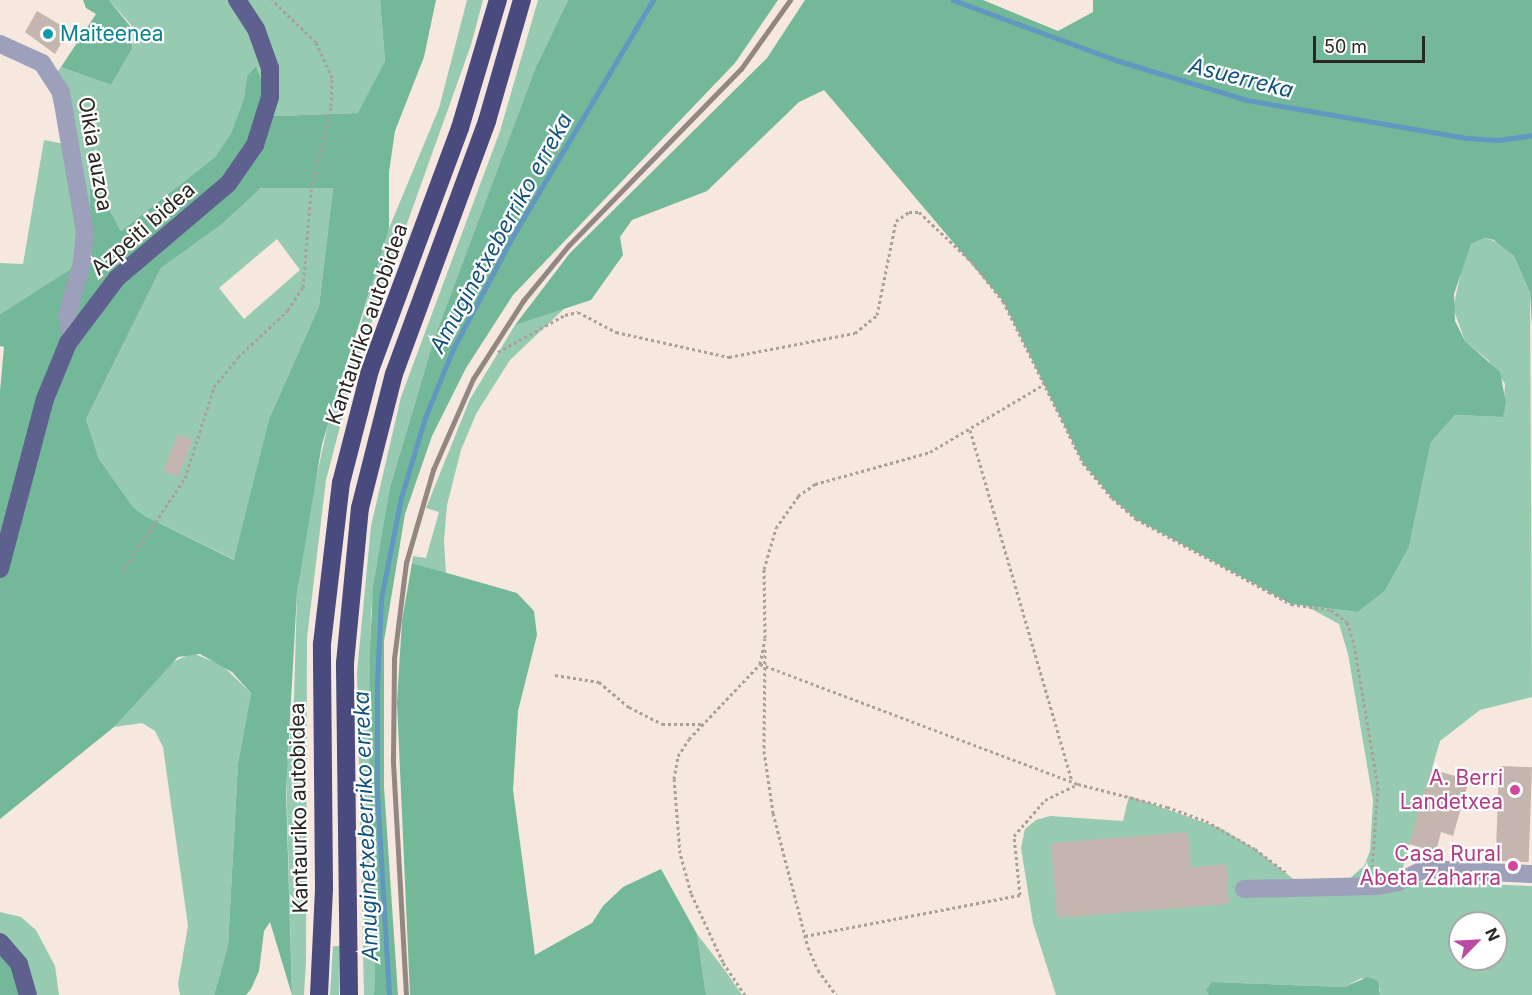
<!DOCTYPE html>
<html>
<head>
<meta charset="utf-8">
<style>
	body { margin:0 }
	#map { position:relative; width:1532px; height:995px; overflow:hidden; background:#f7e8df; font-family:Inter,sans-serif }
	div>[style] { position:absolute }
	.green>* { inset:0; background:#96cbb2 }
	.forest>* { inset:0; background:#72b899 }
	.stream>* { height:4.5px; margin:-2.25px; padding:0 2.25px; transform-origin:2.25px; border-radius:2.25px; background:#6197c0 }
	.building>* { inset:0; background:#c4b5ae; transform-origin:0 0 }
	.path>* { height:3px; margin-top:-1.5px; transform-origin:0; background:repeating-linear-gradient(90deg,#aba099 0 3px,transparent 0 6px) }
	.minor>* { height:18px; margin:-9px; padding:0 9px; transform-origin:9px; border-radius:9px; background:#9da0ba }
	.major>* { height:18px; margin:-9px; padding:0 9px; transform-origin:9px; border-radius:9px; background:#5e608e }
	.highway>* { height:18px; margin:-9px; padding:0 9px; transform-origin:9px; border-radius:9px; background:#494a7d }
	.rail>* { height:4.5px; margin:-2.25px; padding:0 2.25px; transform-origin:2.25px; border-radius:2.25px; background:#928881 }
	.dots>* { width:16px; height:16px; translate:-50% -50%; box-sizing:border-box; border:3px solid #fff; border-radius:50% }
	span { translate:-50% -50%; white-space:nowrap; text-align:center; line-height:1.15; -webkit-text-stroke:4.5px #fff; paint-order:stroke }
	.culture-label { font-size:21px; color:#0d838f }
	.left { translate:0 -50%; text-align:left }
	.street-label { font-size:21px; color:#2b2622 }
	.hotel-label { font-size:21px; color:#b23c85 }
	.right { translate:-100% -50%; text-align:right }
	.water-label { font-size:22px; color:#13537b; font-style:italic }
	.north { position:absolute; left:1448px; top:911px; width:60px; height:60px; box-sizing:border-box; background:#fff; border:2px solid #aaa8a7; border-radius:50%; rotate:66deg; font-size:16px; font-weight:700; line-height:24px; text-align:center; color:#2b2622 }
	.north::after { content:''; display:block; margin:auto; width:21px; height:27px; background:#bb49a5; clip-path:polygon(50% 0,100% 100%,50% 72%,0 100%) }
	.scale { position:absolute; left:1313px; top:36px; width:112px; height:27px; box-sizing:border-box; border:3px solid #2b2622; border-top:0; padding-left:8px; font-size:18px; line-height:21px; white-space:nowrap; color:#2b2622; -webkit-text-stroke:4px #fff; paint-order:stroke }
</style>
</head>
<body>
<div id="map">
	<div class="green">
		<div style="clip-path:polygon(109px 0,380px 0,385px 61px,359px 113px,275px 116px,256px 66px,247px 76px,244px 98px,231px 133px,215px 157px,121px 231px,101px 194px,91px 256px,0 314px,0 263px,23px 264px,44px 140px,64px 144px,49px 84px,61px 67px,111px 85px,132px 49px,134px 36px,131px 25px)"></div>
		<div style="clip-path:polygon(467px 0,483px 0,471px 45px,356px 366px,326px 480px,307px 638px,306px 963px,304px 995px,292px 995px,286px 771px,294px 698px,297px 593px,311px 502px,330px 415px,357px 340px,380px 250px,439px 108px)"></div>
		<div style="clip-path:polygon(538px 0,568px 0,535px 69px,434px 339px,390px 487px,371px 611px,369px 759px,376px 938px,374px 995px,364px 995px,357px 672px,371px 526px,401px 397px,500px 131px)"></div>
		<div style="clip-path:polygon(evenodd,261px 188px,333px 188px,319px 306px,269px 419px,235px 560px,145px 516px,133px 507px,99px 459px,86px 419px,161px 268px,221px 225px,261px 188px,277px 239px,300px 270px,244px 319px,219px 288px,277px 239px)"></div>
		<div style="clip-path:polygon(evenodd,1485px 238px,1503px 244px,1514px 256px,1530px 293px,1532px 697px,1480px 710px,1440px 741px,1399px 881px,1532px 886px,1532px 995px,1380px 995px,1380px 989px,1362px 978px,1344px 987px,1212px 982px,1209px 995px,1056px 995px,1033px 923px,1021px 848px,1025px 829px,1036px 820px,1050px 816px,1123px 821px,1129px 796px,1220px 828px,1255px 849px,1305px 888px,1349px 879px,1364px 866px,1370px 851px,1373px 800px,1348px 654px,1339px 624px,1306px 606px,1358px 612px,1385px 591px,1409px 547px,1431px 442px,1455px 415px,1503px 417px,1505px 384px,1489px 361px,1465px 341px,1453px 308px,1464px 259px,1471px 244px,1485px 238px,1460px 923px,1496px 923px,1496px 959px,1460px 959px,1460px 923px)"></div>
		<div style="clip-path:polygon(565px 308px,510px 360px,476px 414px,461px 450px,447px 505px,444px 541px,446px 573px,412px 563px,413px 556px,426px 558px,439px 512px,426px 508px,470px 399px,515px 325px)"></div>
		<div style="clip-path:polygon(192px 653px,222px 665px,251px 693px,238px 763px,228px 945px,214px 995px,180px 995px,178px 984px,188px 926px,163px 747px,155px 731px,142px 723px,114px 727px,169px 664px)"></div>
		<div style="clip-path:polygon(0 912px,21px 917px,36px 930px,55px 966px,59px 995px,28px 995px,0 942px)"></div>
		<div style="clip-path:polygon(697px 934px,724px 969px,742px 995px,706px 995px)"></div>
		<div style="clip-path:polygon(333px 946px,340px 946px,339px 995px,330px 995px)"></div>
	</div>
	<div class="forest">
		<div style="clip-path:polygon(83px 0,109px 0,134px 31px,132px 49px,111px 85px,61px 67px,96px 14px,86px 8px)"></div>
		<div style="clip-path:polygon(evenodd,380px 0,436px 0,424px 57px,395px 131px,389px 172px,389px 228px,322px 444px,297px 593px,286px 790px,292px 995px,270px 922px,264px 931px,259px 971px,251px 989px,246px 995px,214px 995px,228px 945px,238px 763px,251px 693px,232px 672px,200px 654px,178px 657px,114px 727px,0 819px,0 391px,4px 347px,0 346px,0 314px,91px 256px,90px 189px,101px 194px,121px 231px,215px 157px,231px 133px,244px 98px,247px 76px,256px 66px,275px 116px,358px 113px,385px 61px,380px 0,261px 188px,333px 188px,319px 306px,269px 419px,234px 560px,145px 516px,133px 507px,99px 459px,86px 419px,161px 268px,221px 225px,261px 188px)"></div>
		<div style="clip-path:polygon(568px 0,778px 0,735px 63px,513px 295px,466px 368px,432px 436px,405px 514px,384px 641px,384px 787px,398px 995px,374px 995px,376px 938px,369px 759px,370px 646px,373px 588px,390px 487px,434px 339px,535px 69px)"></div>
		<div style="clip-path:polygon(805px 0,983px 0,1058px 31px,1093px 12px,1093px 0,1532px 0,1532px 325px,1530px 293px,1514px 256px,1494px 240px,1485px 238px,1471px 244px,1454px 294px,1455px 321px,1465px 341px,1500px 372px,1506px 403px,1503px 417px,1455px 415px,1431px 442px,1409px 547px,1385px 591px,1358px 612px,1291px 604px,1136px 519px,1112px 498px,1083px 463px,1003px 301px,824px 90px,799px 102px,707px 191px,632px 220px,620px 237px,623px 255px,591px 300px,515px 325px,570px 253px,767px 58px)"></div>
		<div style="clip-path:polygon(412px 563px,517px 593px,534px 611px,537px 635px,518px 711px,513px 790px,535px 955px,592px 923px,603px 906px,623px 887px,661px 869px,697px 934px,706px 995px,410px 995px,397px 702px,402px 621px)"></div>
		<div style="clip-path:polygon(0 942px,28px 995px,0 995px)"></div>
		<div style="clip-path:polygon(1368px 977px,1378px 981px,1380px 995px,1209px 995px,1206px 990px,1212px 982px,1344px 987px)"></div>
	</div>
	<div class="stream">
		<div style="left:953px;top:0;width:174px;rotate:20.2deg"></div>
		<div style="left:1116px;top:60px;width:137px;rotate:17deg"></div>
		<div style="left:1247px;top:100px;width:224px;rotate:9.8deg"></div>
		<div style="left:1468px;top:138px;width:30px;rotate:4deg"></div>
		<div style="left:1498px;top:140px;width:34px;rotate:-8deg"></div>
		<div style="left:389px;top:995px;width:201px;rotate:-93.4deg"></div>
		<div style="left:377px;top:794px;width:108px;rotate:-90deg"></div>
		<div style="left:377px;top:686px;width:87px;rotate:-87.4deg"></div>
		<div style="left:381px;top:599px;width:103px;rotate:-78.8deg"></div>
		<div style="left:401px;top:498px;width:84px;rotate:-73.3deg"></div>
		<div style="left:425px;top:418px;width:74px;rotate:-67.9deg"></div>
		<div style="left:453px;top:349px;width:130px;rotate:-62.1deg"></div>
		<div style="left:514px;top:234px;width:272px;rotate:-59.3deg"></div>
	</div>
	<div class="building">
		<div style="clip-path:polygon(37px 11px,69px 30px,55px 54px,25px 32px)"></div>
		<div style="left:178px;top:434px;width:16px;height:40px;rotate:22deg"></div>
		<div style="left:1499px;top:766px;width:33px;height:95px;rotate:2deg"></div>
		<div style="clip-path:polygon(1431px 769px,1469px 780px,1453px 836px,1441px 832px,1436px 852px,1409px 844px)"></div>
		<div style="clip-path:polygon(1188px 832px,1191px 867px,1226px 864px,1229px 904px,1057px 918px,1051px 843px)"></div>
	</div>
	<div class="path">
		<div style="left:498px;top:352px;width:77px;rotate:-28.9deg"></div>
		<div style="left:565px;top:315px;width:13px;rotate:-13deg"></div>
		<div style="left:578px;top:312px;width:43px;rotate:27.8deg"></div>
		<div style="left:616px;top:332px;width:116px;rotate:12.5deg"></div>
		<div style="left:729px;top:357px;width:128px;rotate:-10.8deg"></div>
		<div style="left:855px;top:333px;width:28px;rotate:-39deg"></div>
		<div style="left:877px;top:315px;width:96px;rotate:-78.6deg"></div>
		<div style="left:896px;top:221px;width:16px;rotate:-35deg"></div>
		<div style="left:909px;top:212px;width:10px"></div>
		<div style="left:919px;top:212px;width:73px;rotate:43.3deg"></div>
		<div style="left:972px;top:262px;width:50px;rotate:51.5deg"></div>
		<div style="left:1003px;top:301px;width:181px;rotate:63.7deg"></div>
		<div style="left:1083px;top:463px;width:45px;rotate:50.4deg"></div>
		<div style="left:1112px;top:498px;width:32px;rotate:41deg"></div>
		<div style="left:1136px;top:519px;width:152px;rotate:28.8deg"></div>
		<div style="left:1269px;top:592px;width:25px;rotate:29deg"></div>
		<div style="left:1291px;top:604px;width:40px;rotate:8.5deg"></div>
		<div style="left:1331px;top:610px;width:20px;rotate:37deg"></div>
		<div style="left:1347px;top:622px;width:18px;rotate:71deg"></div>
		<div style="left:1353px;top:639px;width:150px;rotate:80.4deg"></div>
		<div style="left:1378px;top:787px;width:83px;rotate:94.1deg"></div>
		<div style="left:970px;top:430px;width:366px;rotate:73.8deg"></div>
		<div style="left:122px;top:572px;width:113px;rotate:-56.2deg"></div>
		<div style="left:185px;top:478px;width:96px;rotate:-72.3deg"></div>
		<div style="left:214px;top:387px;width:38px;rotate:-51deg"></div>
		<div style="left:238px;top:357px;width:69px;rotate:-43.2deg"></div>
		<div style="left:288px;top:310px;width:27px;rotate:-57deg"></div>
		<div style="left:303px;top:287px;width:95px;rotate:-85.2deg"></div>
		<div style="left:311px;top:192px;width:88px;rotate:-76.9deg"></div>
		<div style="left:331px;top:106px;width:28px;rotate:-88deg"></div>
		<div style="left:332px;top:78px;width:39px;rotate:-114deg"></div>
		<div style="left:316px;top:42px;width:61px;rotate:-136.3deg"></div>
		<div style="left:765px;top:649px;width:102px;rotate:90.6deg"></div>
		<div style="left:764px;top:751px;width:63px;rotate:81.7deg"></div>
		<div style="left:773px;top:813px;width:138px;rotate:75.4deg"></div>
		<div style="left:808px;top:947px;width:25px;rotate:67deg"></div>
		<div style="left:818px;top:970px;width:31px;rotate:54deg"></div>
		<div style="left:760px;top:664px;width:340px;rotate:20.7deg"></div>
		<div style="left:555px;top:675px;width:45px;rotate:9deg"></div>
		<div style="left:599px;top:682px;width:39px;rotate:40deg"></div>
		<div style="left:629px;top:707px;width:37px;rotate:27deg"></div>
		<div style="left:662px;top:724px;width:41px"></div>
		<div style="left:805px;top:936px;width:219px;rotate:-10.8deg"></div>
		<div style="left:1020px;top:895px;width:59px;rotate:-95.8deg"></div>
		<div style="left:1014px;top:836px;width:48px;rotate:-49.3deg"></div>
		<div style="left:1045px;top:800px;width:37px;rotate:-26deg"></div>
		<div style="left:1078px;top:784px;width:92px;rotate:14.5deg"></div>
		<div style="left:1167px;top:807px;width:41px;rotate:19.7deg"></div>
		<div style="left:1206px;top:821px;width:56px;rotate:29.7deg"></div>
		<div style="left:1255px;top:849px;width:38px;rotate:37deg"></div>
		<div style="left:745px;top:995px;width:40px;rotate:-124deg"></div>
		<div style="left:723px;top:962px;width:76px;rotate:-114.9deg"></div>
		<div style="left:691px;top:893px;width:41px;rotate:-105.4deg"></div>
		<div style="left:680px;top:853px;width:74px;rotate:-94.6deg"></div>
		<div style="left:674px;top:779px;width:23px;rotate:-80deg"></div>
		<div style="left:678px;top:756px;width:20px;rotate:-57deg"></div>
		<div style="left:689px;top:739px;width:103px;rotate:-46.6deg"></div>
		<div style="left:760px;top:664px;width:26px;rotate:-79deg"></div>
		<div style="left:765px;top:638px;width:69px;rotate:-90.8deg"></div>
		<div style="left:764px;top:569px;width:43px;rotate:-73.7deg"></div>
		<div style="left:776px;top:528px;width:39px;rotate:-55deg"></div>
		<div style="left:798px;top:496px;width:21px;rotate:-35deg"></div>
		<div style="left:815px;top:484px;width:119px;rotate:-15.5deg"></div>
		<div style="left:930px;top:452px;width:135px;rotate:-30.7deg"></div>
	</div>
	<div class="minor">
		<div style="left:0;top:44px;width:46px;rotate:24.3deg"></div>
		<div style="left:42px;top:63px;width:35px;rotate:57deg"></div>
		<div style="left:61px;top:92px;width:142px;rotate:80.3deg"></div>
		<div style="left:85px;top:232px;width:30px;rotate:96deg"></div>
		<div style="left:82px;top:262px;width:56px;rotate:105.5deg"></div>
		<div style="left:67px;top:316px;width:23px;rotate:80deg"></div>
		<div style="left:1244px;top:889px;width:134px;rotate:-1.3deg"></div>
		<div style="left:1378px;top:886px;width:20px;rotate:-11deg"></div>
		<div style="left:1398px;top:882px;width:30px;rotate:-26deg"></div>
		<div style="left:1425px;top:869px;width:107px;rotate:2.7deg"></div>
	</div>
	<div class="major">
		<div style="left:0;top:569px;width:176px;rotate:-75.2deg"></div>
		<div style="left:45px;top:399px;width:61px;rotate:-67.7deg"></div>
		<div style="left:68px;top:343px;width:81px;rotate:-53deg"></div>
		<div style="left:117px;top:278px;width:145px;rotate:-40.3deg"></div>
		<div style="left:228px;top:184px;width:47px;rotate:-55.3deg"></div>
		<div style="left:255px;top:145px;width:50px;rotate:-72.6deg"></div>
		<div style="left:270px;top:97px;width:29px;rotate:-90deg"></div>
		<div style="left:270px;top:68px;width:41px;rotate:-109.7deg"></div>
		<div style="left:256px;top:29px;width:35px;rotate:-123deg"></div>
		<div style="left:0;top:942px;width:29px;rotate:49deg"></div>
		<div style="left:19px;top:964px;width:32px;rotate:74deg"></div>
	</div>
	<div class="highway">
		<div style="left:319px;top:995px;width:107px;rotate:-87.3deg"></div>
		<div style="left:324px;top:888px;width:244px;rotate:-90.5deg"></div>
		<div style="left:322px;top:644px;width:162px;rotate:-83.3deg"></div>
		<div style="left:341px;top:483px;width:117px;rotate:-75.6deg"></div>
		<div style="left:370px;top:370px;width:258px;rotate:-69.6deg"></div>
		<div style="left:460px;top:128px;width:134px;rotate:-73.5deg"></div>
		<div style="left:349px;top:995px;width:332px;rotate:-90.7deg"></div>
		<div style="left:345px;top:663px;width:156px;rotate:-84.5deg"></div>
		<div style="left:360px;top:508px;width:138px;rotate:-75.8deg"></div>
		<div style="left:394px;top:374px;width:270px;rotate:-69.8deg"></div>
		<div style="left:487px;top:121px;width:126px;rotate:-73.9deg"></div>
	</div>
	<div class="rail">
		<div style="left:406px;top:995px;width:236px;rotate:-93.2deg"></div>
		<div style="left:393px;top:759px;width:100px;rotate:-89.4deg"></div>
		<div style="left:394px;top:659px;width:97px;rotate:-82.9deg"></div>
		<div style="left:406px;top:563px;width:97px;rotate:-73.8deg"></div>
		<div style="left:433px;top:470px;width:99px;rotate:-66.3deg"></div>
		<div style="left:473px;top:379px;width:93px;rotate:-57.3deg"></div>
		<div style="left:523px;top:301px;width:72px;rotate:-50.6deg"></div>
		<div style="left:569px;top:245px;width:246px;rotate:-45.7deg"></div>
		<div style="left:741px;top:69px;width:85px;rotate:-54.6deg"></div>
	</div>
	<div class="dots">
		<div style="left:48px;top:34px;background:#0f9aa8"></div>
		<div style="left:1515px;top:790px;background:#d1479c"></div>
		<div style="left:1513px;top:866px;background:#d1479c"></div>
	</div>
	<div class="culture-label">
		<span class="left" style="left:60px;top:34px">Maiteenea</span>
	</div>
	<div class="street-label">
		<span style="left:95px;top:154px;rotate:80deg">Oikia auzoa</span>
		<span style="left:143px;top:229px;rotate:-41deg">Azpeiti bidea</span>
		<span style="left:367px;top:324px;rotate:-71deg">Kantauriko autobidea</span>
		<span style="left:299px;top:808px;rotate:-91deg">Kantauriko autobidea</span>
	</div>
	<div class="hotel-label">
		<span class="right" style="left:1503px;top:790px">A. Berri<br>Landetxea</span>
		<span class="right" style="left:1501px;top:866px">Casa Rural<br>Abeta Zaharra</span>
	</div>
	<div class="water-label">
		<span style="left:1241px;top:78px;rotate:14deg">Asuerreka</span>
		<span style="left:501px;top:233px;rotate:-61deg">Amuginetxeberriko erreka</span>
		<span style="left:366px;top:826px;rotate:-92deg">Amuginetxeberriko erreka</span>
	</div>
	<div class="north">N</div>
	<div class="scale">50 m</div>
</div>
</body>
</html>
